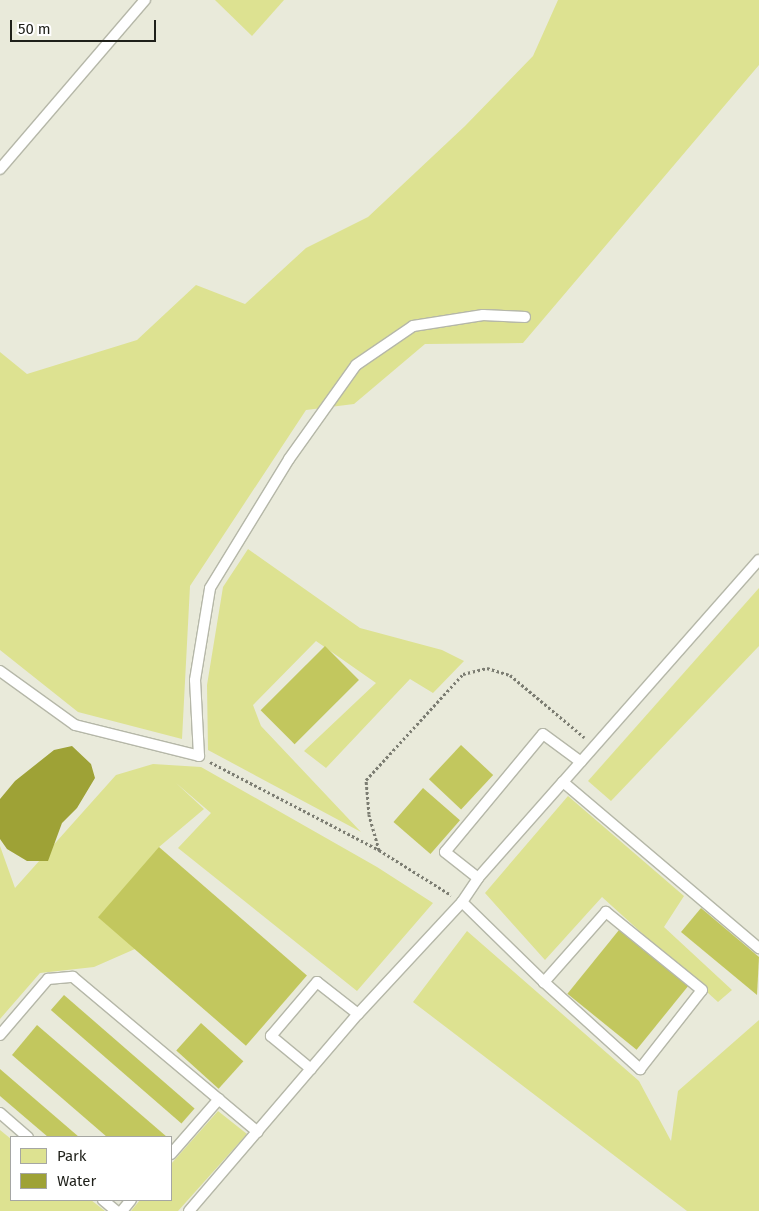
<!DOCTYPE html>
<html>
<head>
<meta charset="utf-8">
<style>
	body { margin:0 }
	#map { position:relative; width:759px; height:1211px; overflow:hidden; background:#e9eada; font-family:"Fira Sans",sans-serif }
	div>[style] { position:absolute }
	.green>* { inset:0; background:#dde291 }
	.water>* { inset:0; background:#9ea236 }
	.building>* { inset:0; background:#c2c75e; transform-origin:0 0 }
	.path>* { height:3px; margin-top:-1.5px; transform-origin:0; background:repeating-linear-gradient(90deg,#7c7d72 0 2.5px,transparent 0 5px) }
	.roads { filter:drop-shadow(1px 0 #b5b7a8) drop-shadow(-1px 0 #b5b7a8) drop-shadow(0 1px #b5b7a8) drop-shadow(0 -1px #b5b7a8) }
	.lane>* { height:10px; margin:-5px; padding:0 5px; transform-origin:5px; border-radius:5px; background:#fff }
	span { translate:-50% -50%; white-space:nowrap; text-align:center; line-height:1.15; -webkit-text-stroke:4px #fff; paint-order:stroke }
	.legend { position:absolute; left:10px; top:1136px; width:162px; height:65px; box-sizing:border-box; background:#fff; border:1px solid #a5a6a3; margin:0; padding:6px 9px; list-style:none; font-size:15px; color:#1f201a }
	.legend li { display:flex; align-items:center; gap:10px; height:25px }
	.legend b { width:25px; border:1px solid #a5a6a3 }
	.scale { position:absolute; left:10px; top:20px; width:146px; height:22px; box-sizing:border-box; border:2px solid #1f201a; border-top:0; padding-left:6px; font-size:15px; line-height:18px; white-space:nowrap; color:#1f201a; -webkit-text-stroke:4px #fff; paint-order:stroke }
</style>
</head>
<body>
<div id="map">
	<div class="green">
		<div style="clip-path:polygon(215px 0,284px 0,252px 36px)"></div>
		<div style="clip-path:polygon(558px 0,759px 0,759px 65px,523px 343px,425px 344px,354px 404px,306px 410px,190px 586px,182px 739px,78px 712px,0 650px,0 352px,27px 374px,137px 340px,196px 285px,245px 304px,306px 248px,368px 217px,465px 126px,533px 56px)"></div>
		<div style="clip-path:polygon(248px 549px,360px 628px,442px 650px,464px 661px,433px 693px,410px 679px,326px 768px,304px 751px,376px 683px,316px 641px,253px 705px,261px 726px,361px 832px,208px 750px,207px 685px,223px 587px)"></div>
		<div style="clip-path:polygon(759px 588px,759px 646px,611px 801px,588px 781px)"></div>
		<div style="clip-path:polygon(153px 764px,201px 767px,377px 867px,433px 903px,357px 991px,178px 848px,211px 813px,176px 783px,204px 809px,159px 847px,135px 949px,94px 967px,40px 973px,0 1019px,0 846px,15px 888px,116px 775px)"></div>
		<div style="clip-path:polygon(568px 796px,684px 896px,664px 927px,732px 990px,718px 1002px,602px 897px,545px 960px,485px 893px)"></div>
		<div style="clip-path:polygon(467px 931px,639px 1081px,671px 1141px,678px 1091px,759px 1020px,759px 1211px,687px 1211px,413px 1002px)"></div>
		<div style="clip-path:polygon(218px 1111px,247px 1134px,178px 1211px,131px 1211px,140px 1200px,171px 1200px,171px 1164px)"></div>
		<div style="clip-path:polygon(0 1130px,11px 1139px,11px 1200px,91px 1200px,105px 1211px,0 1211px)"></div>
	</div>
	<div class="water">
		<div style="clip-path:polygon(72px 746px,91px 764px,95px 778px,77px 808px,62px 823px,48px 861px,27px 861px,7px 849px,0 839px,0 799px,15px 781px,54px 750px)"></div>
	</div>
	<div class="building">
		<div style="left:325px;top:646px;width:48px;height:91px;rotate:45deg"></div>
		<div style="left:461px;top:745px;width:44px;height:47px;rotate:43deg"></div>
		<div style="left:423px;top:788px;width:49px;height:45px;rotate:41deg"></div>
		<div style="left:159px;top:847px;width:196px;height:93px;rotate:41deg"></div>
		<div style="clip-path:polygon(701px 908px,759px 957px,757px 995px,681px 932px)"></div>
		<div style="left:619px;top:930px;width:89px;height:82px;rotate:39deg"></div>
		<div style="left:64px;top:995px;width:173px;height:20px;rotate:41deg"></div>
		<div style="left:201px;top:1023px;width:57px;height:37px;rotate:42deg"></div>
		<div style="clip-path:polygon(37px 1025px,167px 1137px,107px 1137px,12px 1055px)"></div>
		<div style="clip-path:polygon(0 1069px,79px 1137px,48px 1137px,0 1096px)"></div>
	</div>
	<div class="path">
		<div style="left:210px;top:762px;width:191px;rotate:27.5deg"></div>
		<div style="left:379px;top:850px;width:37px;rotate:-106deg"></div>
		<div style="left:369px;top:814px;width:34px;rotate:-95deg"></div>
		<div style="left:366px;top:780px;width:144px;rotate:-47.5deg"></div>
		<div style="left:463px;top:674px;width:25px;rotate:-14deg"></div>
		<div style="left:487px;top:668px;width:24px;rotate:17deg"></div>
		<div style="left:510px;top:675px;width:97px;rotate:40deg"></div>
		<div style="left:379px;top:850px;width:85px;rotate:32deg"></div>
	</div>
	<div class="roads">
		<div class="lane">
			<div style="left:0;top:169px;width:223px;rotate:-49.4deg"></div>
			<div style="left:0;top:671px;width:92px;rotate:35.8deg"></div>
			<div style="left:75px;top:725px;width:128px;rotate:14deg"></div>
			<div style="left:199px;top:756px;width:76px;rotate:-93deg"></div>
			<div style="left:195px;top:680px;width:93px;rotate:-80.7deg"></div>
			<div style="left:210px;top:588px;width:151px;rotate:-58.5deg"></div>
			<div style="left:289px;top:459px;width:115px;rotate:-54.5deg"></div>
			<div style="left:356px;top:365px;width:69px;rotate:-34.4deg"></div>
			<div style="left:413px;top:326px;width:71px;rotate:-8.9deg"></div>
			<div style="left:483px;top:315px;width:42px;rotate:2.7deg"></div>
			<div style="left:563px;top:782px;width:296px;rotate:-48.6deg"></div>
			<div style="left:478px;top:878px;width:42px;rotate:-141.8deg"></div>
			<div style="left:445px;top:852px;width:153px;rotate:-50.3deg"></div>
			<div style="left:543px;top:734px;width:47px;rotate:36.4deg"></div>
			<div style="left:462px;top:902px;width:115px;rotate:44.3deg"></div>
			<div style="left:544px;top:982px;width:130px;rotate:42.2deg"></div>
			<div style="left:640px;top:1069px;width:100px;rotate:-51.9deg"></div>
			<div style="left:702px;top:990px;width:124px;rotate:-140.9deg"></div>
			<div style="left:606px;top:912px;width:94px;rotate:131.5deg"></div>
			<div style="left:0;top:1035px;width:74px;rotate:-49.4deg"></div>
			<div style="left:48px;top:979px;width:25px;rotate:-5deg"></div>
			<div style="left:73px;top:977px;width:241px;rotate:40deg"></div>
			<div style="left:311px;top:1069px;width:52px;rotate:-140.5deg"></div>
			<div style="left:271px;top:1036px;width:71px;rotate:-49.6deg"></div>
			<div style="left:317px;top:982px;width:52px;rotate:38deg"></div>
			<div style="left:0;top:1113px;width:37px;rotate:41deg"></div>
			<div style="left:171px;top:1154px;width:73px;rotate:-48.9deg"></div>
			<div style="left:103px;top:1200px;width:17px;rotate:40deg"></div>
			<div style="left:122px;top:1211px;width:14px;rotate:-51deg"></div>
			<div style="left:189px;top:1211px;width:260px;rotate:-49.4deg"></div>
			<div style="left:358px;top:1014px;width:153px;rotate:-47.1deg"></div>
			<div style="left:462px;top:902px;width:29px;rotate:-56deg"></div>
			<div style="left:478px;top:878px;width:128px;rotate:-48.5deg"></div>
			<div style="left:563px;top:782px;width:257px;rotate:40.3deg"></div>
		</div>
	</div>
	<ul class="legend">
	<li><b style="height:14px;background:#dde291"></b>Park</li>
	<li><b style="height:14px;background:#9ea236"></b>Water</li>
	</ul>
	<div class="scale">50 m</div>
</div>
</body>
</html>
